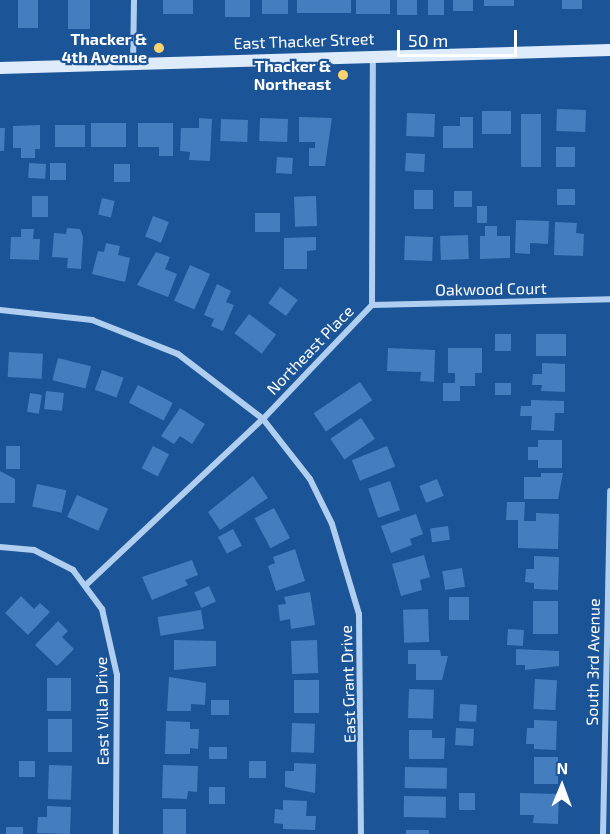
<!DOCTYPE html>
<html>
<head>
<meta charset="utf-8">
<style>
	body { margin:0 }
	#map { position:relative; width:610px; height:834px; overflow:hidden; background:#1b5598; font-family:"Exo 2",sans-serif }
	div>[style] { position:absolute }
	.building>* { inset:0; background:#447ebe; transform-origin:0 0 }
	.street>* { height:6px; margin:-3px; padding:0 3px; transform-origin:3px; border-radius:3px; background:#b0cff0 }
	.secondary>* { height:12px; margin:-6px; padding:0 6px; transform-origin:6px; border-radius:6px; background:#deebfb }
	.dots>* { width:16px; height:16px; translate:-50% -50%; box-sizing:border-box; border:3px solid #1b5598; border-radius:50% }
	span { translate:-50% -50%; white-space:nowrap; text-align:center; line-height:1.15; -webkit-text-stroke:4.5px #1b5598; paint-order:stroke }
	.poi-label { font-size:16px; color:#fff; font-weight:700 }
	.right { translate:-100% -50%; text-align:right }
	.street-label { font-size:16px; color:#fff }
	.north { position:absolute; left:532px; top:756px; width:60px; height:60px; -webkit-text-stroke:4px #1b5598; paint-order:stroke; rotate:1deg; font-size:16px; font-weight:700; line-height:24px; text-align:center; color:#fff }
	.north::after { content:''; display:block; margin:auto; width:21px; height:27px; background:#fff; clip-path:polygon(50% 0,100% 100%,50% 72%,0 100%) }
	.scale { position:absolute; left:397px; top:30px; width:120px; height:27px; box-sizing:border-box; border:3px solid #fff; border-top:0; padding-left:8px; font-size:18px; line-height:21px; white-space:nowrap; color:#fff; -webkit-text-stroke:4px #1b5598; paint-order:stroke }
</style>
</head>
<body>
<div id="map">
	<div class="building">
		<div style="left:18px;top:0;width:20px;height:28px"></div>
		<div style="left:68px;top:0;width:22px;height:29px"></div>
		<div style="left:163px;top:0;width:30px;height:14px"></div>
		<div style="left:225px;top:0;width:25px;height:17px"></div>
		<div style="left:262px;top:0;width:26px;height:14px"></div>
		<div style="left:297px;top:0;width:54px;height:13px"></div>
		<div style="left:356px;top:0;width:34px;height:14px"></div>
		<div style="left:397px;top:0;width:20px;height:15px"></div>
		<div style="left:428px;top:0;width:16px;height:15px"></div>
		<div style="left:453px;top:0;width:20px;height:11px"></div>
		<div style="left:484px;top:0;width:30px;height:6px"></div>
		<div style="left:562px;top:0;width:20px;height:9px"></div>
		<div style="left:557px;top:109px;width:29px;height:22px;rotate:2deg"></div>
		<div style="left:482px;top:111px;width:29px;height:23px"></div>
		<div style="left:407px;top:113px;width:28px;height:23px;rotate:2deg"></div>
		<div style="left:521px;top:114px;width:20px;height:53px"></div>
		<div style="clip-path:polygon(299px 117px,332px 118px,325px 166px,309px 166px,309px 148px,315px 148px,315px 142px,299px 142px)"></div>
		<div style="clip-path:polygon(460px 117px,473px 117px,473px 148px,443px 148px,443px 126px,460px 126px)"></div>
		<div style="clip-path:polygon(199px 118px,212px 119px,210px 161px,189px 160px,190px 152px,180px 151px,181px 128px,199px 128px)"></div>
		<div style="left:260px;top:118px;width:28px;height:23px;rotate:2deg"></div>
		<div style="left:221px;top:119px;width:27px;height:22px;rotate:2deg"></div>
		<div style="left:91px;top:123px;width:35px;height:24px"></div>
		<div style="clip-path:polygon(138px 123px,173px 123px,173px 156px,159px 156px,159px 147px,138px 147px)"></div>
		<div style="clip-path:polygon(40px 125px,40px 149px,35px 149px,35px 158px,21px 158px,21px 148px,13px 148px,13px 126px)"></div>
		<div style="left:55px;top:125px;width:30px;height:22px"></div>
		<div style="clip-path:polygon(0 128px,5px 128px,4px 151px,0 151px)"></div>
		<div style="left:575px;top:147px;width:20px;height:19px;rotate:90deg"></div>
		<div style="left:406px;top:153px;width:19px;height:18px;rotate:3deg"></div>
		<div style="left:277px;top:157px;width:16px;height:16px;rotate:4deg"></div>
		<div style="left:29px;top:163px;width:17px;height:15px;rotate:3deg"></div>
		<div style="left:50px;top:163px;width:16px;height:17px"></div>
		<div style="left:114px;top:164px;width:16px;height:18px"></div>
		<div style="left:557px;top:189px;width:18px;height:16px"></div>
		<div style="left:433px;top:190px;width:19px;height:19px;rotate:90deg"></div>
		<div style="left:454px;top:191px;width:18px;height:16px"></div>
		<div style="left:32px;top:196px;width:16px;height:21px"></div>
		<div style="left:316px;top:196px;width:30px;height:22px;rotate:88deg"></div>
		<div style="left:102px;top:198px;width:13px;height:17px;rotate:13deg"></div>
		<div style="left:477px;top:206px;width:10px;height:17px"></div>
		<div style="left:255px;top:213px;width:25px;height:19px"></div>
		<div style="left:153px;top:216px;width:17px;height:22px;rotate:21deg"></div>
		<div style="clip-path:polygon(516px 220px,549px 221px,548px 244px,530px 243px,530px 254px,515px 253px)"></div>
		<div style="clip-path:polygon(555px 222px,577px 223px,576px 233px,584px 234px,583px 256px,554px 255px)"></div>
		<div style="clip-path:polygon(485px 226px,497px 226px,497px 236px,510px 236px,510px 258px,480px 259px,480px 236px,485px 236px)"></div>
		<div style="clip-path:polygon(67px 228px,80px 229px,83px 237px,81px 269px,67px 268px,68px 258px,52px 257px,54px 233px,66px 234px)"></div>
		<div style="clip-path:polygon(21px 229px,34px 229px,33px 239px,40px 239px,39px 260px,10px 259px,11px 237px,21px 237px)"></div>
		<div style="left:468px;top:235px;width:24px;height:28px;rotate:88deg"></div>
		<div style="left:405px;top:236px;width:28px;height:24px;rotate:2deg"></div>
		<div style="clip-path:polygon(316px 237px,316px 250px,307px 251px,307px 269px,284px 269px,284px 238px)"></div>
		<div style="clip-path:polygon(106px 243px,120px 246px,118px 255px,130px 258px,125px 282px,92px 274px,98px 251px,104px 252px)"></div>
		<div style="clip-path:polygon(156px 252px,170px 257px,165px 269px,177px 274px,168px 297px,137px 285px)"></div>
		<div style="left:190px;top:265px;width:22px;height:39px;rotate:24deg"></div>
		<div style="clip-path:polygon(217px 284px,231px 291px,226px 302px,234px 305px,223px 331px,211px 326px,214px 319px,204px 315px)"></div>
		<div style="left:280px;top:287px;width:22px;height:20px;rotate:36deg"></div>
		<div style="left:249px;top:314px;width:34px;height:24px;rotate:37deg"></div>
		<div style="left:495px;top:334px;width:16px;height:17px"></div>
		<div style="left:536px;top:334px;width:30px;height:22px"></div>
		<div style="clip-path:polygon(388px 348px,435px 350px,434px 382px,420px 381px,421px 372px,387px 371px)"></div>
		<div style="clip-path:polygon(448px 348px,482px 348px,482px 373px,475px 373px,475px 386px,460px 386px,460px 401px,443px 401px,443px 383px,455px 383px,455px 373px,448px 373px)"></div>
		<div style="left:9px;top:352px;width:34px;height:25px;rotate:3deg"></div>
		<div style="left:58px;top:358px;width:34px;height:23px;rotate:14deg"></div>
		<div style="clip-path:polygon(542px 363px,565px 364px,565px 392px,541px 391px,542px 385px,532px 385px,533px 374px,542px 374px)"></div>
		<div style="left:102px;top:370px;width:23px;height:21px;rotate:20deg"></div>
		<div style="left:360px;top:382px;width:22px;height:56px;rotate:56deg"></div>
		<div style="left:495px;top:383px;width:16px;height:12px"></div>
		<div style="left:138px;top:385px;width:39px;height:20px;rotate:27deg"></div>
		<div style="left:46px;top:391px;width:18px;height:18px;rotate:6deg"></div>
		<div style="left:30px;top:393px;width:12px;height:19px;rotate:9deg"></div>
		<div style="clip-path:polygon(531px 400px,564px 401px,564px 413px,555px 413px,554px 431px,531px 430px,532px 416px,520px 416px,521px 406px,531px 406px)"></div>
		<div style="clip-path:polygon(180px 408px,205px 424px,192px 444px,180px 436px,174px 444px,161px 436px)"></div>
		<div style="left:361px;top:418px;width:25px;height:37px;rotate:56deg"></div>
		<div style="clip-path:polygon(538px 440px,562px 440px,562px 468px,538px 468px,538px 460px,528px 460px,528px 447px,538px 447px)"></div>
		<div style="left:6px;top:446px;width:14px;height:23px"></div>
		<div style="left:153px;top:446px;width:18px;height:25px;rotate:27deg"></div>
		<div style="left:387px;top:446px;width:22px;height:38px;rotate:68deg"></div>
		<div style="clip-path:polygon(0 471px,15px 479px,15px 503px,0 503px)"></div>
		<div style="clip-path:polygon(541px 473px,563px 473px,558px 499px,524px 499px,524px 477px,541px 477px)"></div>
		<div style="clip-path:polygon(253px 476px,268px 498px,220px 530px,208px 512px)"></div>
		<div style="left:437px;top:479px;width:18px;height:19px;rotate:68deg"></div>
		<div style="left:390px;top:481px;width:31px;height:23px;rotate:71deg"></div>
		<div style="left:37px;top:484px;width:30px;height:23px;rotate:12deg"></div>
		<div style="left:77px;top:495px;width:34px;height:24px;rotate:24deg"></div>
		<div style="clip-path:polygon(507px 502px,525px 502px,524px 521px,536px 521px,536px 513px,559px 514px,558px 549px,518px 548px,518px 520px,506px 520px)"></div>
		<div style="left:274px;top:508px;width:34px;height:22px;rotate:62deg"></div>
		<div style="clip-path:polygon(416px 514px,423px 534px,410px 539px,412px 545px,391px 553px,381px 526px)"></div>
		<div style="left:448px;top:526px;width:14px;height:18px;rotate:82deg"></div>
		<div style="left:233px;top:529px;width:19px;height:17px;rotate:62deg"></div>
		<div style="clip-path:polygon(295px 549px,305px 581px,276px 591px,268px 566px,275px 563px,273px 557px)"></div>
		<div style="clip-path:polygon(424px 555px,430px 577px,420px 580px,422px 590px,401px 596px,392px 564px)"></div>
		<div style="clip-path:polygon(534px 556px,559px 557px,558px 590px,534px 589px,534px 583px,525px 582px,526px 569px,534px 569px)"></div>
		<div style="clip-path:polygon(192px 560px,198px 575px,185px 580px,188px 585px,152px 600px,142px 577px)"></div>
		<div style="left:462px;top:568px;width:19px;height:20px;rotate:81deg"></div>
		<div style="left:209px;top:586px;width:17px;height:16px;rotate:66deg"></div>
		<div style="clip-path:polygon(310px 592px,315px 625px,291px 629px,290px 619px,280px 621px,278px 605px,286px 604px,284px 597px)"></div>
		<div style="clip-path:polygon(21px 596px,34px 609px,40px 603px,50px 612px,28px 635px,5px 613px)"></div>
		<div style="left:469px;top:597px;width:23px;height:20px;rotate:90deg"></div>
		<div style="left:533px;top:601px;width:25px;height:33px"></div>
		<div style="left:428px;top:609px;width:33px;height:25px;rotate:88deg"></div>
		<div style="left:201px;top:610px;width:19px;height:44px;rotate:81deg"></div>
		<div style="clip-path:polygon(58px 621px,68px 631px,62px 637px,74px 649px,57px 666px,35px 645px)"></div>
		<div style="left:508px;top:629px;width:16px;height:16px;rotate:4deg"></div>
		<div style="clip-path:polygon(174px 640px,216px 641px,216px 666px,174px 670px)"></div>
		<div style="left:317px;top:640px;width:33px;height:26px;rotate:88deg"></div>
		<div style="clip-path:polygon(516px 649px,559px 651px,559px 666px,525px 670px,525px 665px,516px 665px)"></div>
		<div style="clip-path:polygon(408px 650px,440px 650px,441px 656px,448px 656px,442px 680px,416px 680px,416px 664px,408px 664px)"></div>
		<div style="clip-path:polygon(169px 677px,206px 683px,205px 705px,191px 704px,191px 711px,167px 711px)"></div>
		<div style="left:47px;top:678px;width:24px;height:33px"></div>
		<div style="left:535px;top:679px;width:22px;height:30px;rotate:3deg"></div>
		<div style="left:294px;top:680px;width:25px;height:33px"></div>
		<div style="left:409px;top:689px;width:25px;height:29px;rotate:2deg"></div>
		<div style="left:211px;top:700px;width:18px;height:15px"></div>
		<div style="left:460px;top:704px;width:17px;height:17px;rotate:3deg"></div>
		<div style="left:48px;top:719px;width:24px;height:33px"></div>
		<div style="clip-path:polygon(534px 720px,557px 721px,556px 750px,534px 749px,534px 744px,526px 744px,527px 728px,534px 728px)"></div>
		<div style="clip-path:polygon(166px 721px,190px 722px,190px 729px,199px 729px,198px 749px,190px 748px,190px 754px,165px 754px)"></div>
		<div style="left:292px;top:723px;width:23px;height:29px;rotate:2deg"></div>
		<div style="left:456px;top:728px;width:18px;height:17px;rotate:3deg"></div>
		<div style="clip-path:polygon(409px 730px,432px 730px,432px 738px,445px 738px,444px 759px,409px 759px)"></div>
		<div style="left:209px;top:747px;width:18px;height:12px"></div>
		<div style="left:534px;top:757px;width:24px;height:27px"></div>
		<div style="left:19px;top:761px;width:16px;height:16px"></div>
		<div style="left:249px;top:761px;width:17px;height:17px"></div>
		<div style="clip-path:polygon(294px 763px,316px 764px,315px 793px,285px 787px,285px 771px,294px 771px)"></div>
		<div style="left:49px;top:765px;width:23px;height:34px;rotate:2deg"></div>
		<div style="clip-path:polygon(163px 765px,198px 766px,197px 792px,188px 791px,187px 799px,162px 798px)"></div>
		<div style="left:405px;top:767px;width:42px;height:21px;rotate:1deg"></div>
		<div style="left:209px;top:787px;width:16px;height:17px"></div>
		<div style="left:459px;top:793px;width:16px;height:17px"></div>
		<div style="clip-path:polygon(520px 793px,559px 794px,558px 824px,533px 823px,534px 815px,520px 815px)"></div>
		<div style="left:404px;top:796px;width:42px;height:21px;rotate:1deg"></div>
		<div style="clip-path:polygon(283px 800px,307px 801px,306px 816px,316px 816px,315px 830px,283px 829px,283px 824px,274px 823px,275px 809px,283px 810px)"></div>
		<div style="clip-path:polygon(47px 806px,71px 807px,70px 834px,37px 833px,38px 817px,47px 817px)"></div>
		<div style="left:163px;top:809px;width:23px;height:25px"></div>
		<div style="left:6px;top:827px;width:17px;height:7px"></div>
		<div style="left:406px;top:830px;width:23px;height:4px"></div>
	</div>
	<div class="street">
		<div style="left:133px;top:64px;width:64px;rotate:-89.1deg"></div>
		<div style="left:372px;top:305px;width:238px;rotate:-1.4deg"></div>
		<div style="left:0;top:310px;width:93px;rotate:6.2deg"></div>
		<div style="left:92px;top:320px;width:92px;rotate:21.6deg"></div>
		<div style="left:178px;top:354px;width:107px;rotate:37.4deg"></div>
		<div style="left:263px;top:419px;width:76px;rotate:51.9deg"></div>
		<div style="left:310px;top:479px;width:50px;rotate:63.9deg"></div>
		<div style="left:332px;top:524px;width:94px;rotate:73.3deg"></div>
		<div style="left:359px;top:614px;width:220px;rotate:89.5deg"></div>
		<div style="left:0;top:547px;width:34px;rotate:5deg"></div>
		<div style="left:34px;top:550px;width:44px;rotate:27.1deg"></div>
		<div style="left:73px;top:570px;width:49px;rotate:53.4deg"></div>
		<div style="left:102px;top:609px;width:68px;rotate:77.2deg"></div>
		<div style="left:117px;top:675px;width:159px;rotate:90.4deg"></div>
		<div style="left:87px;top:584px;width:241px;rotate:-43.2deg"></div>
		<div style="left:263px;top:419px;width:158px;rotate:-46.3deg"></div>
		<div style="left:372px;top:305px;width:249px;rotate:-89.8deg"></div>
		<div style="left:603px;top:834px;width:343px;rotate:-88.8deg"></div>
	</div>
	<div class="secondary">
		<div style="left:0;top:68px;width:610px;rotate:-1.69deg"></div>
	</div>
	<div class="dots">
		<div style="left:159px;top:48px;background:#ffd16f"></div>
		<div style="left:343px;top:75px;background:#ffd16f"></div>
	</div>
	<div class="poi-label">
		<span class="right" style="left:147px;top:48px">Thacker &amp;<br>4th Avenue</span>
		<span class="right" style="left:331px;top:75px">Thacker &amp;<br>Northeast</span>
	</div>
	<div class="street-label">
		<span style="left:304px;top:41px;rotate:-2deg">East Thacker Street</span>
		<span style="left:491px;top:289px;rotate:-1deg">Oakwood Court</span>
		<span style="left:310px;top:350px;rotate:-46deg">Northeast Place</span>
		<span style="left:593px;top:662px;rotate:-89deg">South 3rd Avenue</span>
		<span style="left:348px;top:684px;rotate:-92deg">East Grant Drive</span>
		<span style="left:102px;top:711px;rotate:-91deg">East Villa Drive</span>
	</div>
	<div class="north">N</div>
	<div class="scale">50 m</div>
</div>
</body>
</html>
